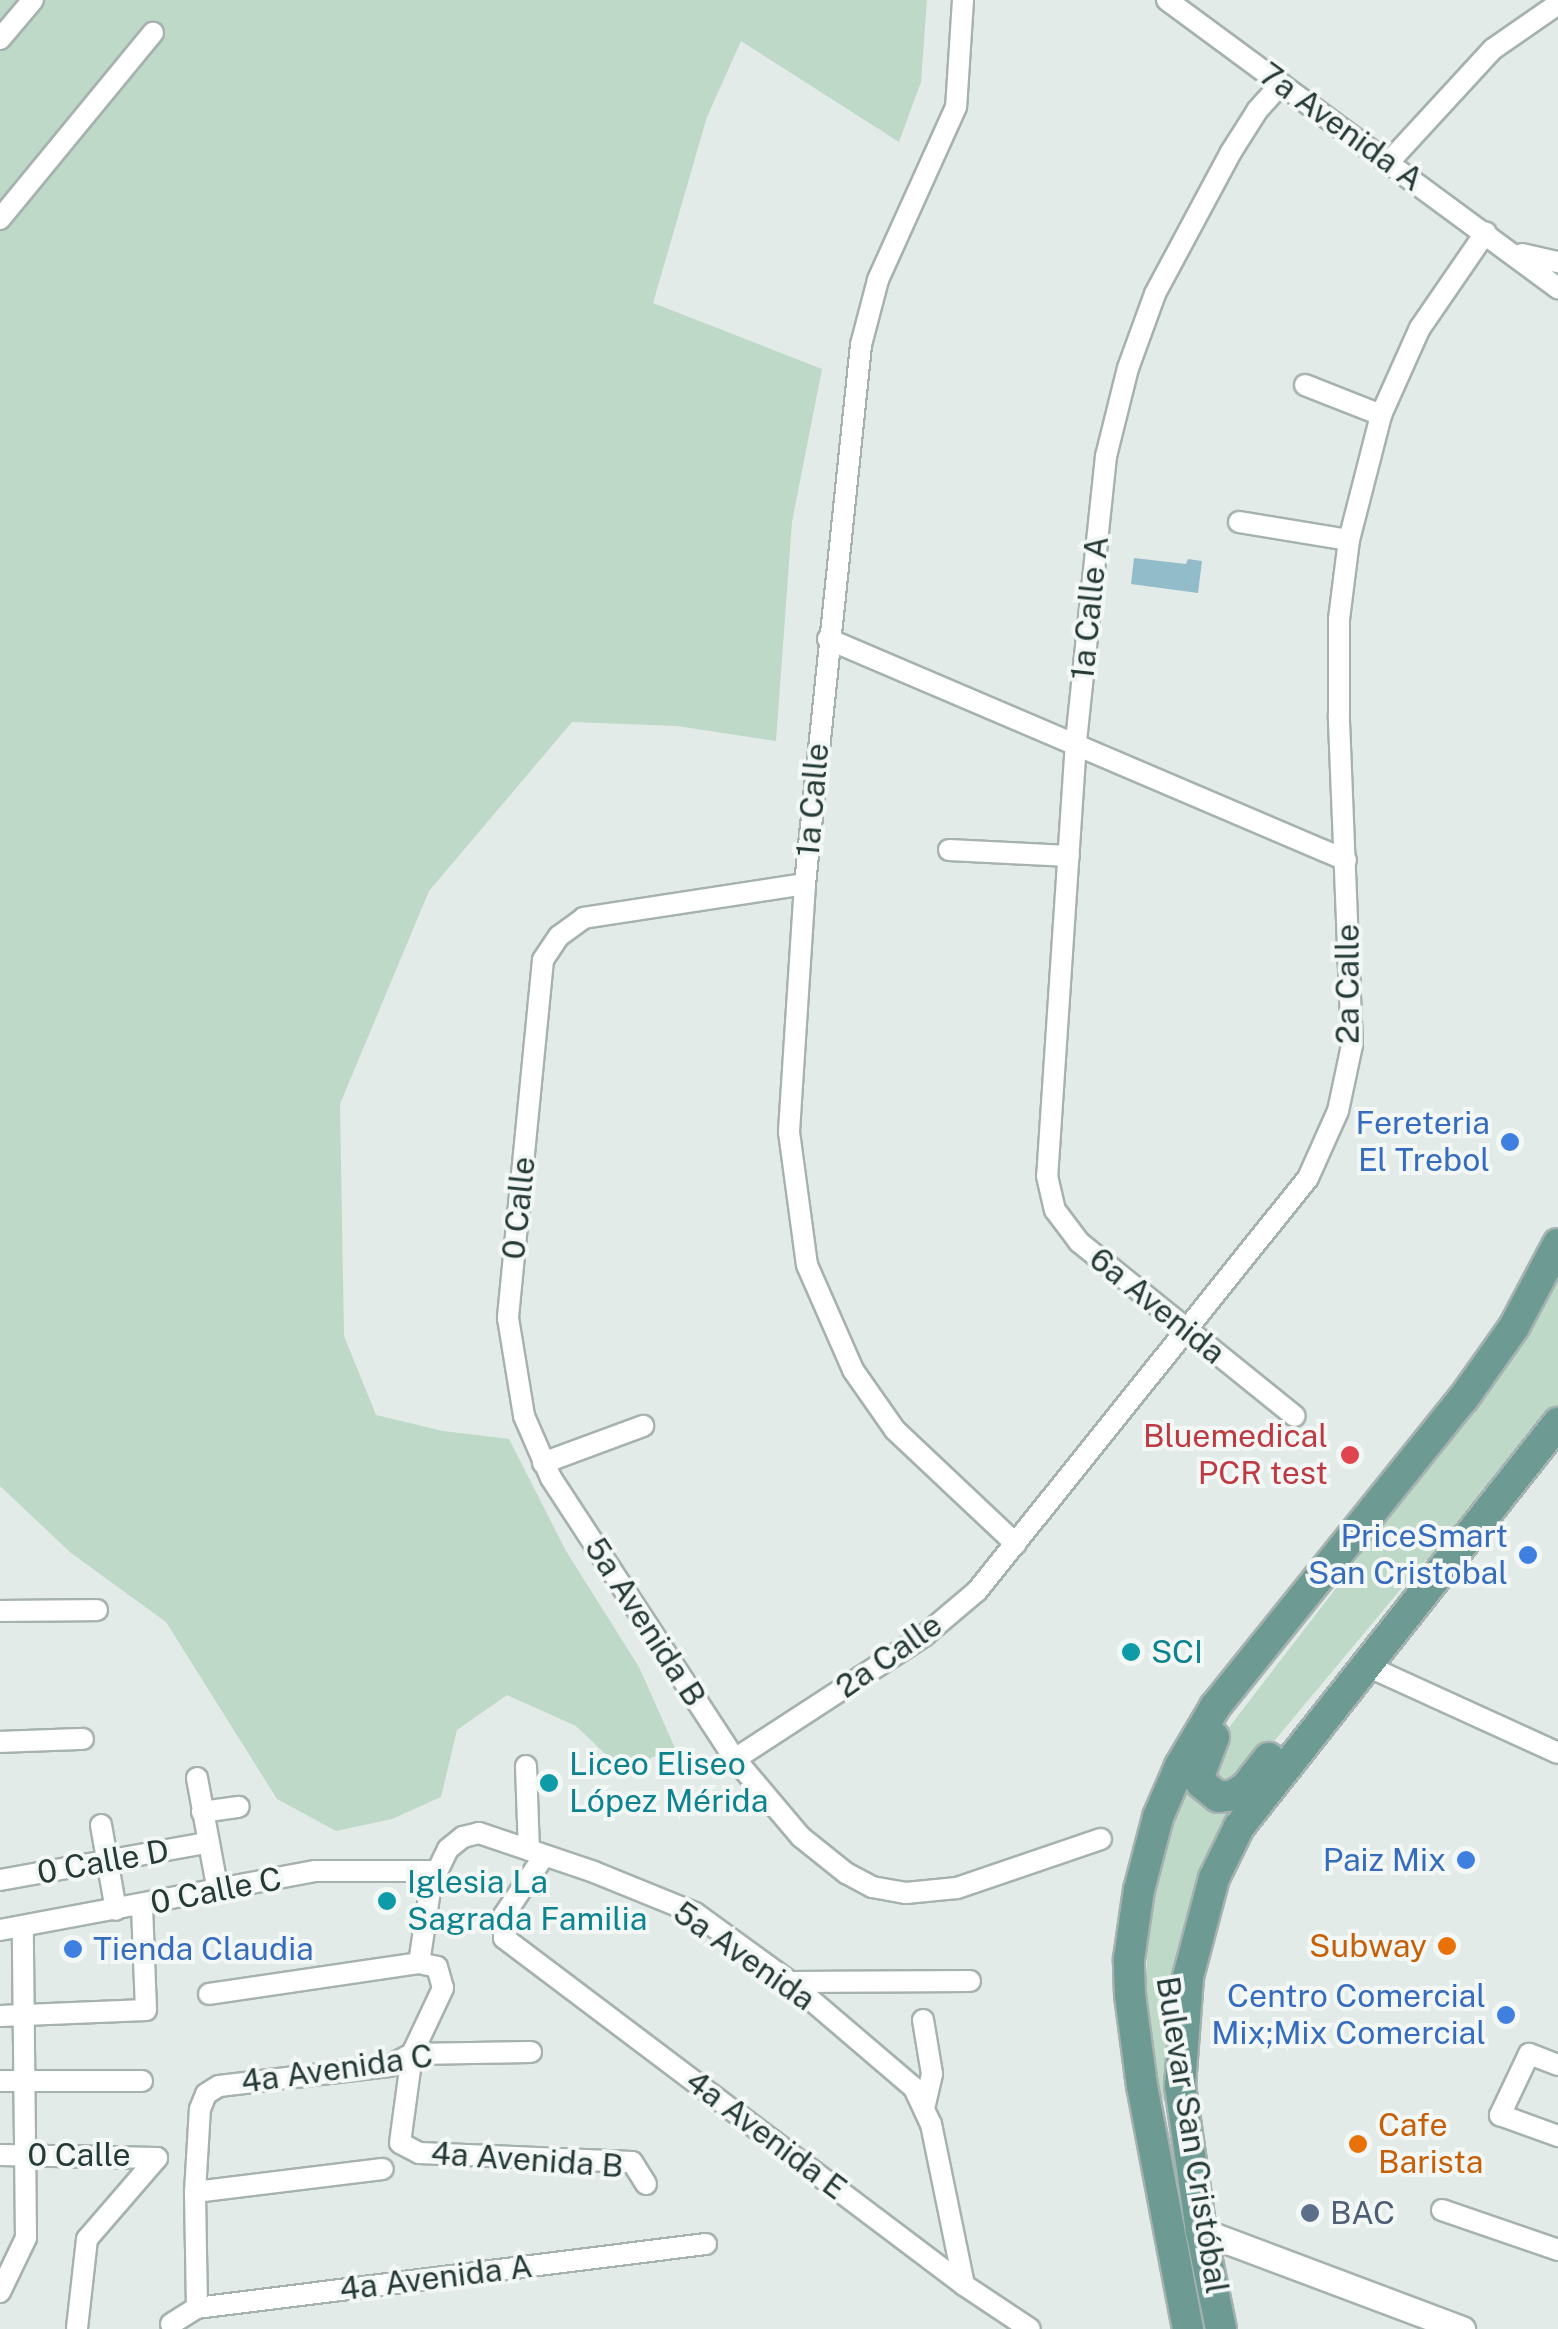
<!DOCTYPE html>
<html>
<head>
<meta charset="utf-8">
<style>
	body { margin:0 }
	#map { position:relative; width:1558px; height:2329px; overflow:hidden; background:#e3ebe8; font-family:"Public Sans",sans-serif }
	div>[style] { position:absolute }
	.green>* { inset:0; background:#bed9c8 }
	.water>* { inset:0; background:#92bcc9 }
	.roads { filter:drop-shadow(2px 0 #a6b2af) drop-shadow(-2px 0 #a6b2af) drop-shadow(0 2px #a6b2af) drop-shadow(0 -2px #a6b2af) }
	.minor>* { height:20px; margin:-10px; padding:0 10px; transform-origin:10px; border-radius:10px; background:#fff }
	.tertiary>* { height:25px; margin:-12.5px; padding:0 12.5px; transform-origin:12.5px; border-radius:12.5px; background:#fff }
	.primary>* { height:30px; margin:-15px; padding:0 15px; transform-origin:15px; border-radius:15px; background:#6d9b93 }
	.dots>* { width:28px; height:28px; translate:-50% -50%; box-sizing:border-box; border:5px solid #f3f8f6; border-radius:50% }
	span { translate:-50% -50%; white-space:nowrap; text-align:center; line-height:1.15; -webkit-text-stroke:8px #f3f8f6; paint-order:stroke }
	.street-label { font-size:32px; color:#253a36 }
	.shop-label { font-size:32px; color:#366cbe }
	.right { translate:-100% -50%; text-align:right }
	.left { translate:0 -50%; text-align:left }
	.health-label { font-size:32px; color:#be3a42 }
	.culture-label { font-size:32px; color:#0d838f }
	.food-label { font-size:32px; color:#c56008 }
	.service-label { font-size:32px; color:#4e5e75 }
</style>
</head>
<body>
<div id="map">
	<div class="green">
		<div style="clip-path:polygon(0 0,927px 0,921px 82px,899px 142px,741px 41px,707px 117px,653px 303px,822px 369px,792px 522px,776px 741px,677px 726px,572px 722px,429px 891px,340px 1104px,344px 1336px,376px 1415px,443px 1431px,509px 1439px,566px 1551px,639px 1667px,675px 1748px,622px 1770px,576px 1726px,507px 1695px,457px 1730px,441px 1797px,392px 1819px,336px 1831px,277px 1799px,166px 1622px,71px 1553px,0 1486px)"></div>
		<div style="clip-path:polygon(1558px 1258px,1558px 1411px,1483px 1507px,1421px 1565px,1245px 1776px,1233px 1788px,1213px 1783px,1220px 1739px,1350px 1570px)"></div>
		<div style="clip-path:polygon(1190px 1766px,1246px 1804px,1168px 2108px,1155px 2086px,1146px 2026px,1148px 1888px)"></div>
	</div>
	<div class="water">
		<div style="clip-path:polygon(1134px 558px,1186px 564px,1188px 559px,1202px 561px,1198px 593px,1131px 584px)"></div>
	</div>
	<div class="roads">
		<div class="minor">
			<div style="left:963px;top:0;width:107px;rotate:93.7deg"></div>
			<div style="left:956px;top:107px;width:190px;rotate:114.3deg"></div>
			<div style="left:878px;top:280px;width:67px;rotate:104.7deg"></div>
			<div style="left:861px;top:345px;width:542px;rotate:95.93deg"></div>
			<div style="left:805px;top:884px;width:249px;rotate:93.7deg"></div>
			<div style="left:789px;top:1132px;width:134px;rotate:82.3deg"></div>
			<div style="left:807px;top:1265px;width:115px;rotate:66.3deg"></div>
			<div style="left:853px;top:1370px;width:73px;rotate:55deg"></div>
			<div style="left:895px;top:1430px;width:166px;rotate:43.3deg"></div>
			<div style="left:1167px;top:0;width:486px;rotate:36.4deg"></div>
			<div style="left:0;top:39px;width:51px;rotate:-49.8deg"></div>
			<div style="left:1281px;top:84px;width:36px;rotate:132deg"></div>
			<div style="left:1257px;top:111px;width:49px;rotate:122.4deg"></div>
			<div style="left:1231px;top:152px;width:161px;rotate:118.2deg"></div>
			<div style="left:1155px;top:294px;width:79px;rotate:110deg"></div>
			<div style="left:1128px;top:368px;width:91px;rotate:104deg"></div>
			<div style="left:1106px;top:456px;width:288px;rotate:96deg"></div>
			<div style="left:1076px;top:742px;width:435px;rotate:93.8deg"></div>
			<div style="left:1047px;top:1176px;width:35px;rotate:77deg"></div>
			<div style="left:1055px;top:1210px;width:40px;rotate:53deg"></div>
			<div style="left:1079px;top:1242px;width:277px;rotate:38.9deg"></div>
			<div style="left:1388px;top:163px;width:155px;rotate:-47.4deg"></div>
			<div style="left:1493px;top:49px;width:79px;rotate:-34.7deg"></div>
			<div style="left:0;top:219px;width:241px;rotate:-50.6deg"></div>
			<div style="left:1522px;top:254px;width:37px;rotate:13deg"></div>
			<div style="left:1305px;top:385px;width:82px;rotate:21.5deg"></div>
			<div style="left:1239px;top:522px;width:111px;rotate:9.3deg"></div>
			<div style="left:828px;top:639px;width:563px;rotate:23.11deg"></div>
			<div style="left:949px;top:850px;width:120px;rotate:2.9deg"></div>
			<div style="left:805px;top:884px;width:224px;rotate:171.3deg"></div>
			<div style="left:584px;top:918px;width:31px;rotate:144deg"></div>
			<div style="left:559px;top:936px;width:29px;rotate:124deg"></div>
			<div style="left:543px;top:960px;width:360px;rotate:95.6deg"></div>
			<div style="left:508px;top:1318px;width:99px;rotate:80.7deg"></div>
			<div style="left:524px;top:1416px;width:68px;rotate:66.5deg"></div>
			<div style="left:551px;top:1478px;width:336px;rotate:56.8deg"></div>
			<div style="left:735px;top:1759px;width:102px;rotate:49.8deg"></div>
			<div style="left:801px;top:1837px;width:58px;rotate:38.7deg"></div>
			<div style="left:846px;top:1873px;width:30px;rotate:28deg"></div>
			<div style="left:872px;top:1887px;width:35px;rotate:10deg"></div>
			<div style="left:906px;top:1893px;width:51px;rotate:-5.6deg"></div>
			<div style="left:957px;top:1888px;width:152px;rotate:-18.8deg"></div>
			<div style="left:543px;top:1463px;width:107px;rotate:-20.3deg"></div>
			<div style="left:0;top:1611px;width:97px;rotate:-0.6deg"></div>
			<div style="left:1365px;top:1665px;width:212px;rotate:24.5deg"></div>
			<div style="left:0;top:1742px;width:83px;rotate:-2.1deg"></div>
			<div style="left:735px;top:1759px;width:227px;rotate:-33.1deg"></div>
			<div style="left:925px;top:1635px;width:68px;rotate:-40.2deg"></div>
			<div style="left:977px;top:1591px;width:529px;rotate:-51.29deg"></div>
			<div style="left:1308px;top:1178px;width:73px;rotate:-65.9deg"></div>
			<div style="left:1338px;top:1111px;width:67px;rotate:-78deg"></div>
			<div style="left:1352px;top:1045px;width:330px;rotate:-92.3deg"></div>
			<div style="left:1339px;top:715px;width:96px;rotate:-90deg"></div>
			<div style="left:1339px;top:619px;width:80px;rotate:-82.8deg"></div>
			<div style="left:1349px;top:540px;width:129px;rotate:-75.6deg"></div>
			<div style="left:1381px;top:415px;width:95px;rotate:-65.9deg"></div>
			<div style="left:1420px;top:328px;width:116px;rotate:-55.5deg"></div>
			<div style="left:526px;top:1766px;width:84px;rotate:88deg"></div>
			<div style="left:197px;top:1778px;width:115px;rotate:79.5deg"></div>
			<div style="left:202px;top:1812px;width:37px;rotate:-8deg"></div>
			<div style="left:101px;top:1825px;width:86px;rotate:80deg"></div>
			<div style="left:544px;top:1856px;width:71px;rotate:124.1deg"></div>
			<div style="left:504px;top:1915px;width:23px;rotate:90deg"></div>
			<div style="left:504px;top:1938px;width:576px;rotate:37.03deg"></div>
			<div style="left:964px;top:2285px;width:79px;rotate:33.7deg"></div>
			<div style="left:0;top:1880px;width:209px;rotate:-10.2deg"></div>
			<div style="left:0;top:1930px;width:321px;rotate:-10.6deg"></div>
			<div style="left:316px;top:1871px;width:117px"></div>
			<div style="left:790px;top:1982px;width:180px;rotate:-0.3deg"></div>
			<div style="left:209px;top:1994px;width:212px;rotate:-8.4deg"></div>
			<div style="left:0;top:2016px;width:146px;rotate:-2.4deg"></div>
			<div style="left:146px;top:2010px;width:104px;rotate:-92.2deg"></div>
			<div style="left:923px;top:2020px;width:55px;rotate:80.5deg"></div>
			<div style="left:932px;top:2074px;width:31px;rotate:103deg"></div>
			<div style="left:1558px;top:2065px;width:31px;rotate:-159deg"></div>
			<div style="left:1529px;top:2054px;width:68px;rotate:115.4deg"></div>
			<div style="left:1500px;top:2115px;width:62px;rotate:19.9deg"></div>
			<div style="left:0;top:2081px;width:142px"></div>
			<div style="left:0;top:2155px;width:157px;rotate:1.1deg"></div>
			<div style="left:157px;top:2158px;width:107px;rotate:130.8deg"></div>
			<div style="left:87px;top:2239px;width:90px;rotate:96.4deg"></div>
			<div style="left:646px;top:2184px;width:26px;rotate:-122deg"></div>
			<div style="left:632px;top:2162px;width:213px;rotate:-177.6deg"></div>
			<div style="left:419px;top:2153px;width:21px;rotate:-152deg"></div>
			<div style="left:400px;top:2143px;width:90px;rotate:-82.3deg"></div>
			<div style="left:412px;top:2054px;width:73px;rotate:-64.8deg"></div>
			<div style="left:443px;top:1988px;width:22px;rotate:-106deg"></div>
			<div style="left:437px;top:1967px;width:18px;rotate:-167deg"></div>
			<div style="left:419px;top:1963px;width:80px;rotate:-81.4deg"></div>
			<div style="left:431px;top:1884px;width:39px;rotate:-64deg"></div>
			<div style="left:448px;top:1849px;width:19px;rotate:-39deg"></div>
			<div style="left:463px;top:1837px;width:16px;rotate:-14deg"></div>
			<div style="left:479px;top:1833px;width:121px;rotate:18.7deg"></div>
			<div style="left:594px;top:1872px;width:109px;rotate:22.1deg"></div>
			<div style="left:695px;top:1913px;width:117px;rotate:36deg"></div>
			<div style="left:790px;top:1982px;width:163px;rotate:40.5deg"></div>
			<div style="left:914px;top:2088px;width:40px;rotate:65deg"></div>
			<div style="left:931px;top:2124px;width:164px;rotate:78.4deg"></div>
			<div style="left:195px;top:2192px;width:189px;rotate:-7deg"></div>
			<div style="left:1442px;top:2210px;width:123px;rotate:19deg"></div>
			<div style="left:0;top:2292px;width:60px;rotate:-64.3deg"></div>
			<div style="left:26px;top:2238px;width:309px;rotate:-90.6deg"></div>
			<div style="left:197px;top:2308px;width:116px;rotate:-91deg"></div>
			<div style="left:195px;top:2192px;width:83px;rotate:-86.6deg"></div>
			<div style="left:200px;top:2109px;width:16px;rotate:-68deg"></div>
			<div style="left:206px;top:2094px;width:15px;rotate:-32deg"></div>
			<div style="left:219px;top:2086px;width:171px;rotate:-6.7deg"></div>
			<div style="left:389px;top:2066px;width:26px;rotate:-28deg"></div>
			<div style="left:412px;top:2054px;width:119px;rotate:-1deg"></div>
			<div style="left:171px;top:2324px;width:31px;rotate:-32deg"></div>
			<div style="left:197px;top:2308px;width:513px;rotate:-7.17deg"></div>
		</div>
		<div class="tertiary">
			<div style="left:1201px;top:2231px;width:279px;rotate:20.6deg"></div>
		</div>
		<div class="primary">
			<div style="left:1214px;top:1737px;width:39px;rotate:111deg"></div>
			<div style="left:1200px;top:1773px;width:10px;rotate:84deg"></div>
			<div style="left:1201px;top:1783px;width:22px;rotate:39deg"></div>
			<div style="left:1218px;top:1797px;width:16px;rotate:-7deg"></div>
			<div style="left:1234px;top:1795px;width:14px;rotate:-34deg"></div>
			<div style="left:1246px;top:1787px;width:37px;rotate:-52deg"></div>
			<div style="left:1188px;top:2329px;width:247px;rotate:-100.7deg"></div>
			<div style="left:1142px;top:2086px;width:92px;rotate:-97.5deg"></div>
			<div style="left:1130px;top:1995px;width:36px;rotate:-92deg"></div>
			<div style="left:1129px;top:1959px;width:70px;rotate:-81.8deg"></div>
			<div style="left:1139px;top:1890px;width:75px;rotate:-75.4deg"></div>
			<div style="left:1158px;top:1817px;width:56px;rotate:-66.7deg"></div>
			<div style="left:1180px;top:1766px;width:69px;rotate:-59.3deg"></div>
			<div style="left:1215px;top:1707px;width:395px;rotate:-51.2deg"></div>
			<div style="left:1463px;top:1399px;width:88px;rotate:-54.7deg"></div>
			<div style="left:1514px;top:1327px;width:94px;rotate:-62.1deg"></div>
			<div style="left:1221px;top:2329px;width:100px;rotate:-101.5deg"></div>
			<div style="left:1201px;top:2231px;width:147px;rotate:-98.2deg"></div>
			<div style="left:1180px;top:2086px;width:109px;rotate:-85.8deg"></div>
			<div style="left:1188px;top:1977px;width:102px;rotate:-75.3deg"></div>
			<div style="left:1214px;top:1878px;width:57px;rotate:-63.9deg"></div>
			<div style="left:1239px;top:1827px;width:515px;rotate:-51.71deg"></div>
		</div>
	</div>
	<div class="dots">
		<div style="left:1510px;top:1142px;background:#3f7fe0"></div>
		<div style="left:1350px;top:1455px;background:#e0444e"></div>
		<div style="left:1528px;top:1555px;background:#3f7fe0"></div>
		<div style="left:1131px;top:1652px;background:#0f9aa8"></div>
		<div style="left:549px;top:1783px;background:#0f9aa8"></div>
		<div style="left:1466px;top:1860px;background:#3f7fe0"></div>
		<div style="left:387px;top:1901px;background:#0f9aa8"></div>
		<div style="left:1447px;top:1946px;background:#e8710a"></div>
		<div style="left:73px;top:1949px;background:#3f7fe0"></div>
		<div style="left:1506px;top:2015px;background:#3f7fe0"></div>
		<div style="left:1358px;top:2144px;background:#e8710a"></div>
		<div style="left:1310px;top:2213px;background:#5c6f8a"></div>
	</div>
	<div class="street-label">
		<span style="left:1341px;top:127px;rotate:36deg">7a Avenida A</span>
		<span style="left:1090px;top:608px;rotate:-84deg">1a Calle A</span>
		<span style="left:813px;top:800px;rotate:-85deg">1a Calle</span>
		<span style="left:1348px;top:984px;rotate:-90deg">2a Calle</span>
		<span style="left:519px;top:1208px;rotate:-84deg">0 Calle</span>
		<span style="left:1157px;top:1306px;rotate:39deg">6a Avenida</span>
		<span style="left:645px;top:1622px;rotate:57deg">5a Avenida B</span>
		<span style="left:889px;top:1656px;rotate:-35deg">2a Calle</span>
		<span style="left:103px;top:1862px;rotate:-10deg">0 Calle D</span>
		<span style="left:216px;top:1891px;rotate:-11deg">0 Calle C</span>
		<span style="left:744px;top:1956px;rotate:35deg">5a Avenida</span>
		<span style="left:337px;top:2069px;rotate:-8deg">4a Avenida C</span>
		<span style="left:766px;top:2135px;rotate:37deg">4a Avenida E</span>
		<span style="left:1192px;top:2135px;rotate:81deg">Bulevar San Cristóbal</span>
		<span style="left:79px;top:2155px">0 Calle</span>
		<span style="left:527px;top:2160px;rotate:4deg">4a Avenida B</span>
		<span style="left:436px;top:2278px;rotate:-7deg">4a Avenida A</span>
	</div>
	<div class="shop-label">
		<span class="right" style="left:1490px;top:1142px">Fereteria<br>El Trebol</span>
		<span class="right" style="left:1508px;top:1555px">PriceSmart<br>San Cristobal</span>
		<span class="right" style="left:1446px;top:1860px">Paiz Mix</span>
		<span class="left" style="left:93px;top:1949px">Tienda Claudia</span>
		<span class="right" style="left:1486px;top:2015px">Centro Comercial<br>Mix;Mix Comercial</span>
	</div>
	<div class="health-label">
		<span class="right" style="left:1328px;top:1455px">Bluemedical<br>PCR test</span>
	</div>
	<div class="culture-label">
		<span class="left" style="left:1151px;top:1652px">SCI</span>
		<span class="left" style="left:569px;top:1783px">Liceo Eliseo<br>López Mérida</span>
		<span class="left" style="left:407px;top:1901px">Iglesia La<br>Sagrada Familia</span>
	</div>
	<div class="food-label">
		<span class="right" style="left:1427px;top:1946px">Subway</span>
		<span class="left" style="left:1378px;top:2144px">Cafe<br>Barista</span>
	</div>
	<div class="service-label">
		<span class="left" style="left:1330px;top:2213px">BAC</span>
	</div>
</div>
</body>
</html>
